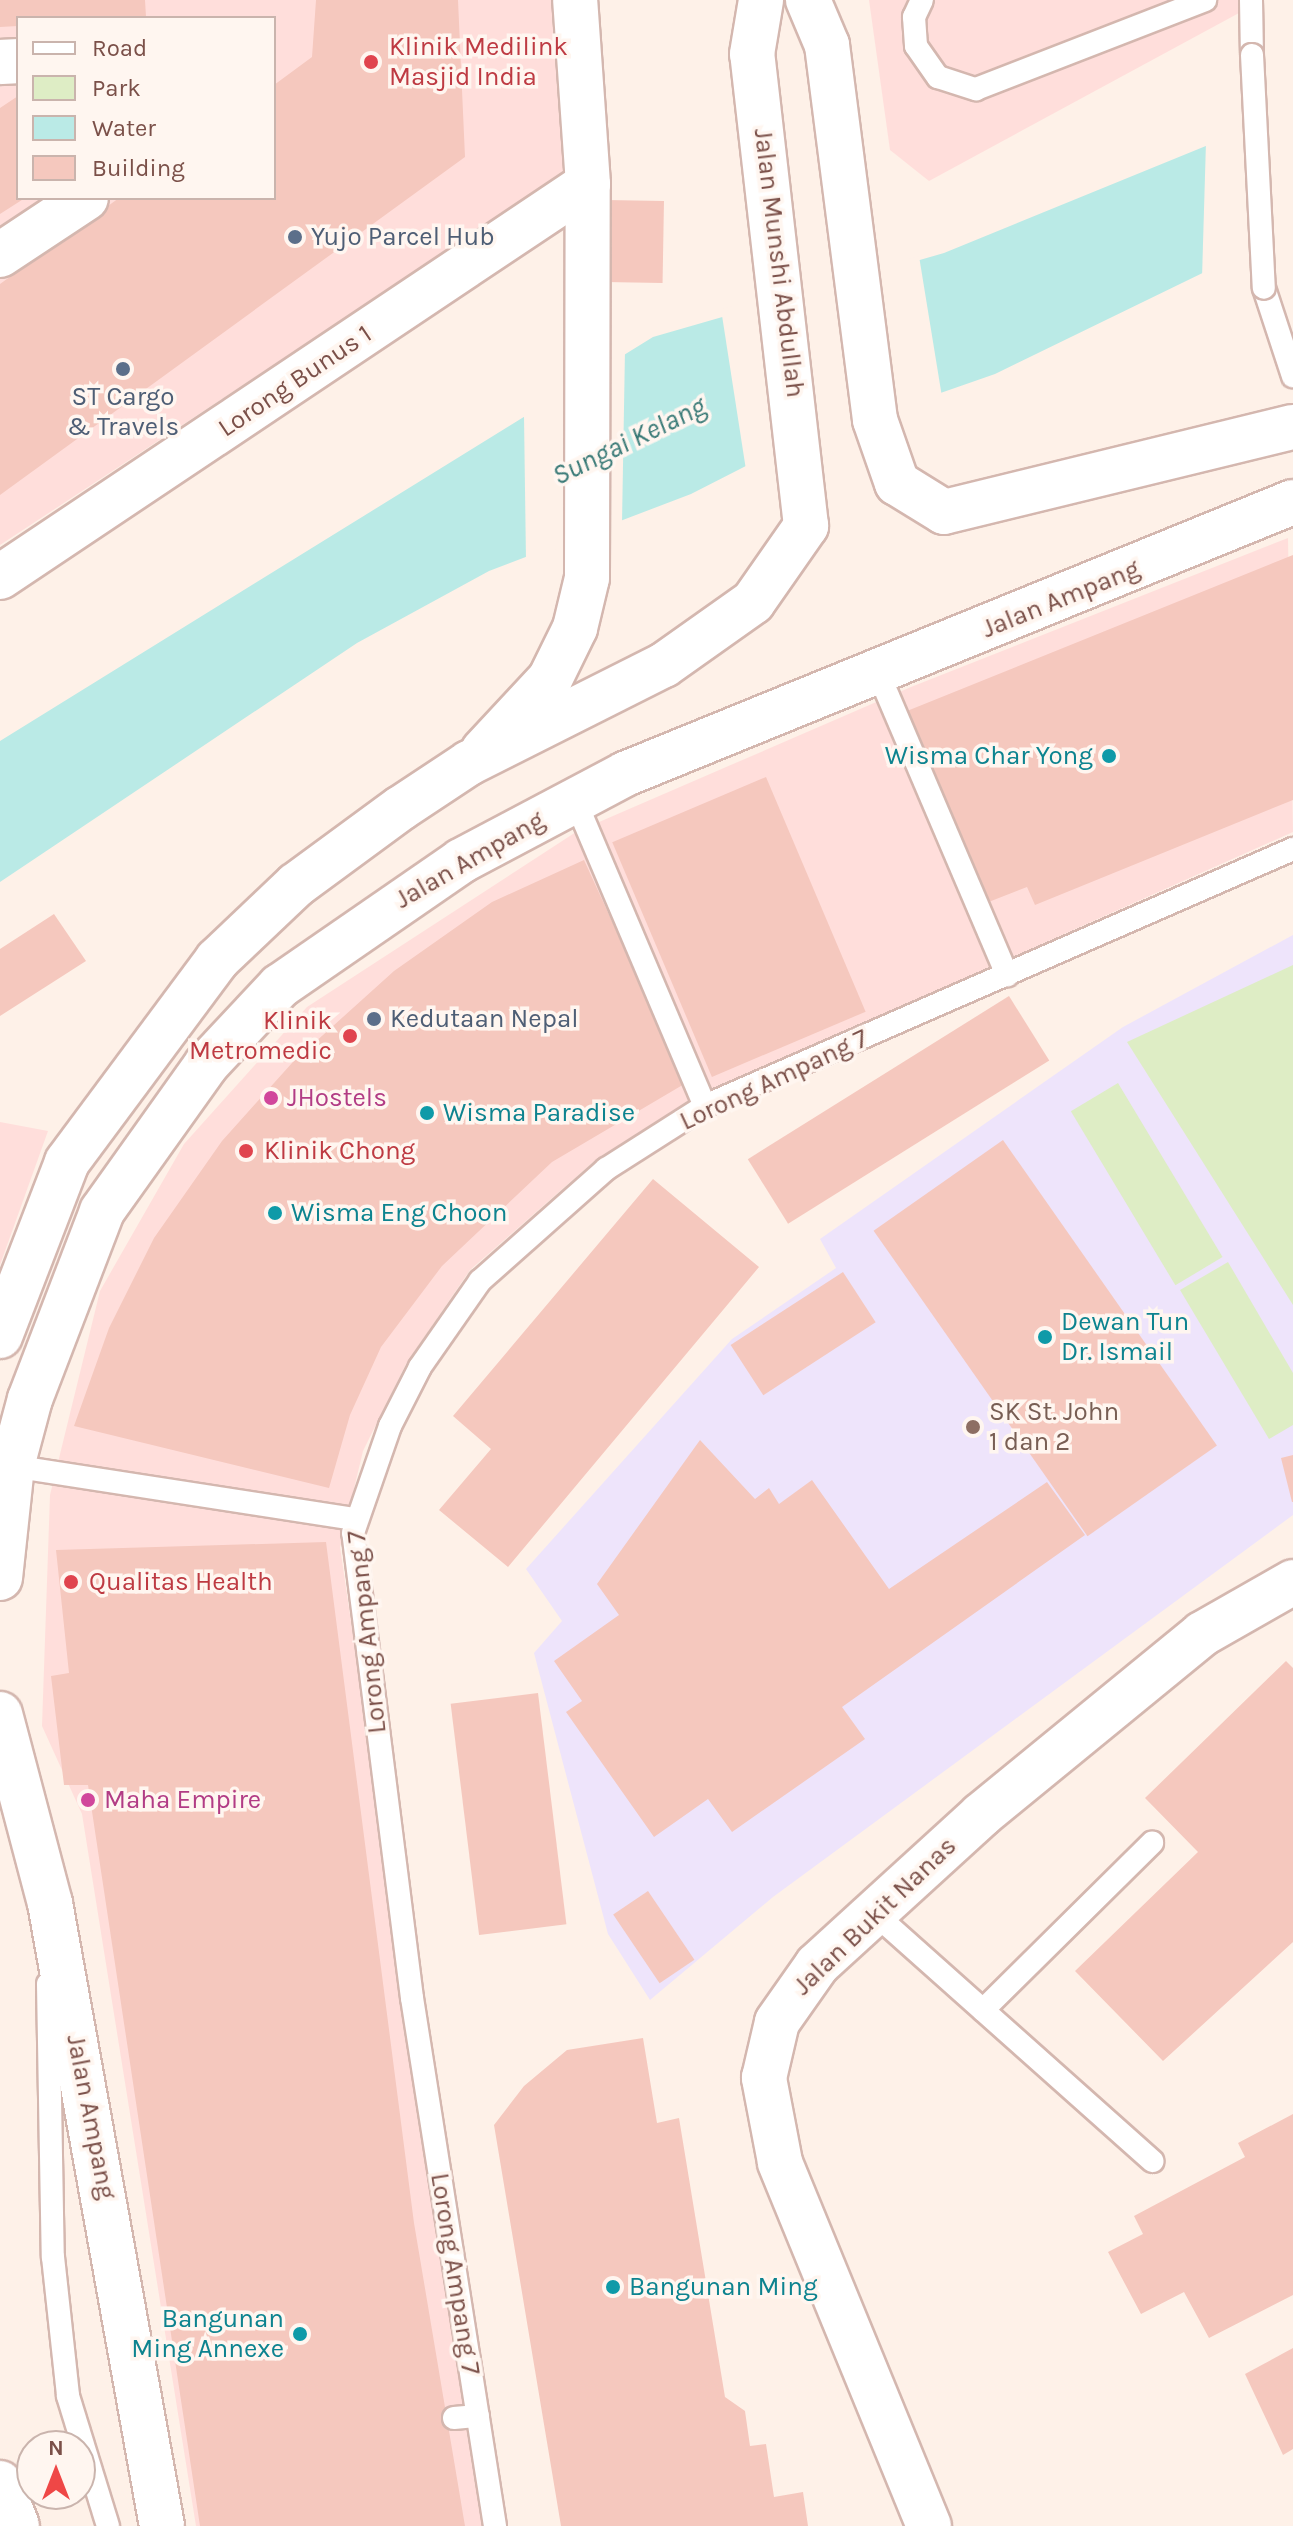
<!DOCTYPE html>
<html>
<head>
<meta charset="utf-8">
<style>
	body { margin:0 }
	#map { position:relative; width:1293px; height:2526px; overflow:hidden; background:#fef1e8; font-family:Karla,sans-serif }
	div>[style] { position:absolute }
	.commercial>* { inset:0; background:#ffdedb }
	.education>* { inset:0; background:#eee4fb }
	.green>* { inset:0; background:#deedc5; transform-origin:0 0 }
	.water>* { inset:0; background:#baeae6 }
	.pier>* { inset:0; background:#fef1e8 }
	.building>* { inset:0; background:#f5c8be; transform-origin:0 0 }
	.roads { filter:drop-shadow(2px 0 #d4b7af) drop-shadow(-2px 0 #d4b7af) drop-shadow(0 2px #d4b7af) drop-shadow(0 -2px #d4b7af) }
	.lane>* { height:22px; margin:-11px; padding:0 11px; transform-origin:11px; border-radius:11px; background:#fff }
	.street>* { height:44px; margin:-22px; padding:0 22px; transform-origin:22px; border-radius:22px; background:#fff }
	.secondary>* { height:44px; margin:-22px; padding:0 22px; transform-origin:22px; border-radius:22px; background:#fff }
	.bridges { filter:drop-shadow(2px 0 #d4b7af) drop-shadow(-2px 0 #d4b7af) drop-shadow(0 2px #d4b7af) drop-shadow(0 -2px #d4b7af) }
	.lane-bridge>* { height:22px; margin:-11px; padding:0 11px; transform-origin:11px; border-radius:11px; background:#fff }
	.dots>* { width:22px; height:22px; translate:-50% -50%; box-sizing:border-box; border:4px solid #fff6f0; border-radius:50% }
	span { translate:-50% -50%; white-space:nowrap; text-align:center; line-height:1.15; -webkit-text-stroke:7px #fff6f0; paint-order:stroke }
	.health-label { font-size:26px; color:#be3a42 }
	.left { translate:0 -50%; text-align:left }
	.right { translate:-100% -50%; text-align:right }
	.service-label { font-size:26px; color:#4e5e75 }
	.street-label { font-size:26px; color:#7b5049 }
	.culture-label { font-size:26px; color:#0d838f }
	.hotel-label { font-size:26px; color:#b23c85 }
	.education-label { font-size:26px; color:#785e54 }
	.water-label { font-size:28px; color:#387976; font-style:italic }
	.legend { position:absolute; left:16px; top:16px; width:260px; height:184px; box-sizing:border-box; background:#fff6f0; border:2px solid #cab4ad; margin:0; padding:10px 14px; list-style:none; font-size:24px; color:#7b5049 }
	.legend li { display:flex; align-items:center; gap:16px; height:40px }
	.legend b { width:40px; border:2px solid #cab4ad }
	.north { position:absolute; left:16px; top:2430px; width:80px; height:80px; box-sizing:border-box; background:#fff6f0; border:2px solid #cab4ad; border-radius:50%; rotate:0deg; font-size:22px; font-weight:700; line-height:32px; text-align:center; color:#7b5049 }
	.north::after { content:''; display:block; margin:auto; width:28px; height:36px; background:#ef4746; clip-path:polygon(50% 0,100% 100%,50% 72%,0 100%) }
</style>
</head>
<body>
<div id="map">
	<div class="commercial">
		<div style="clip-path:polygon(evenodd,0 0,553px 0,567px 172px,0 545px,0 0,18px 18px,274px 18px,274px 198px,18px 198px,18px 18px)"></div>
		<div style="clip-path:polygon(869px 0,1263px 0,929px 181px,890px 150px)"></div>
		<div style="clip-path:polygon(1288px 538px,1293px 832px,687px 1102px,592px 1163px,470px 1270px,406px 1364px,363px 1451px,340px 1547px,484px 2526px,196px 2526px,82px 1814px,42px 1726px,50px 1495px,100px 1291px,184px 1144px,307px 1007px,576px 832px,911px 687px)"></div>
		<div style="clip-path:polygon(0 1122px,48px 1131px,0 1265px)"></div>
	</div>
	<div class="education">
		<div style="clip-path:polygon(1293px 935px,1293px 1515px,773px 1897px,650px 2000px,608px 1934px,534px 1653px,562px 1621px,526px 1569px,732px 1339px,836px 1268px,820px 1239px,1123px 1027px)"></div>
	</div>
	<div class="green">
		<div style="clip-path:polygon(1293px 965px,1293px 1305px,1127px 1042px)"></div>
		<div style="left:1118px;top:1083px;width:203px;height:55px;rotate:59deg"></div>
		<div style="clip-path:polygon(1228px 1262px,1293px 1373px,1293px 1425px,1269px 1439px,1180px 1290px)"></div>
	</div>
	<div class="water">
		<div style="clip-path:polygon(1245px 130px,1293px 229px,995px 374px,777px 450px,691px 494px,489px 571px,357px 643px,0 882px,0 741px,653px 337px,944px 253px)"></div>
	</div>
	<div class="pier">
		<div style="clip-path:polygon(1293px 101px,1293px 233px,1202px 278px,1206px 142px)"></div>
		<div style="clip-path:polygon(919px 256px,942px 397px,746px 470px,721px 309px)"></div>
		<div style="clip-path:polygon(625px 350px,622px 523px,526px 561px,524px 416px)"></div>
	</div>
	<div class="building">
		<div style="clip-path:polygon(0 0,145px 0,146px 17px,18px 18px,18px 26px,0 27px)"></div>
		<div style="clip-path:polygon(316px 0,458px 0,465px 157px,0 495px,0 284px,119px 198px,274px 198px,274px 85px,312px 57px)"></div>
		<div style="clip-path:polygon(18px 96px,18px 198px,25px 198px,0 214px,0 108px)"></div>
		<div style="left:606px;top:200px;width:58px;height:82px;rotate:1deg"></div>
		<div style="clip-path:polygon(1293px 555px,1293px 800px,1035px 905px,1027px 887px,986px 903px,907px 711px)"></div>
		<div style="left:766px;top:777px;width:255px;height:167px;rotate:67deg"></div>
		<div style="clip-path:polygon(584px 860px,686px 1083px,552px 1162px,442px 1266px,381px 1347px,350px 1415px,329px 1488px,74px 1426px,109px 1328px,154px 1238px,222px 1141px,292px 1063px,394px 971px,492px 902px)"></div>
		<div style="clip-path:polygon(54px 914px,86px 961px,0 1016px,0 949px)"></div>
		<div style="left:1009px;top:996px;width:76px;height:308px;rotate:58deg"></div>
		<div style="left:1003px;top:1140px;width:373px;height:158px;rotate:55deg"></div>
		<div style="clip-path:polygon(653px 1179px,759px 1267px,508px 1567px,439px 1510px,491px 1449px,453px 1416px)"></div>
		<div style="left:843px;top:1272px;width:60px;height:134px;rotate:57deg"></div>
		<div style="clip-path:polygon(700px 1440px,755px 1499px,769px 1488px,779px 1504px,812px 1480px,889px 1589px,1047px 1482px,1085px 1535px,842px 1707px,865px 1739px,732px 1832px,708px 1799px,654px 1837px,566px 1712px,582px 1701px,554px 1661px,619px 1615px,597px 1584px)"></div>
		<div style="clip-path:polygon(1293px 1455px,1293px 1502px,1292px 1502px,1281px 1458px)"></div>
		<div style="clip-path:polygon(326px 1542px,414px 2223px,465px 2526px,200px 2526px,88px 1785px,64px 1785px,51px 1676px,69px 1673px,56px 1550px)"></div>
		<div style="clip-path:polygon(1286px 1661px,1293px 1668px,1293px 1942px,1163px 2061px,1075px 1971px,1198px 1852px,1145px 1798px)"></div>
		<div style="left:538px;top:1693px;width:233px;height:88px;rotate:83deg"></div>
		<div style="left:648px;top:1891px;width:83px;height:42px;rotate:56deg"></div>
		<div style="clip-path:polygon(643px 2038px,657px 2123px,679px 2118px,725px 2397px,745px 2411px,750px 2446px,766px 2444px,774px 2497px,803px 2492px,808px 2526px,561px 2526px,494px 2125px,524px 2086px,567px 2050px)"></div>
		<div style="clip-path:polygon(1293px 2114px,1293px 2295px,1209px 2338px,1184px 2292px,1141px 2314px,1108px 2252px,1143px 2234px,1134px 2216px,1245px 2157px,1238px 2143px)"></div>
		<div style="clip-path:polygon(1293px 2348px,1293px 2449px,1283px 2455px,1245px 2374px)"></div>
	</div>
	<div class="roads">
		<div class="lane">
			<div style="left:922px;top:0;width:19px;rotate:115deg"></div>
			<div style="left:914px;top:17px;width:29px;rotate:86deg"></div>
			<div style="left:916px;top:46px;width:38px;rotate:55deg"></div>
			<div style="left:938px;top:77px;width:40px;rotate:18deg"></div>
			<div style="left:976px;top:89px;width:246px;rotate:-21.2deg"></div>
			<div style="left:1251px;top:0;width:55px;rotate:89deg"></div>
			<div style="left:1264px;top:288px;width:93px;rotate:71.8deg"></div>
			<div style="left:877px;top:670px;width:332px;rotate:66.9deg"></div>
			<div style="left:575px;top:800px;width:332px;rotate:67deg"></div>
			<div style="left:12px;top:1466px;width:346px;rotate:8.8deg"></div>
			<div style="left:874px;top:1913px;width:373px;rotate:41.7deg"></div>
			<div style="left:48px;top:1984px;width:273px;rotate:89deg"></div>
			<div style="left:53px;top:2257px;width:140px;rotate:83.8deg"></div>
			<div style="left:68px;top:2396px;width:136px;rotate:72.9deg"></div>
			<div style="left:983px;top:2010px;width:238px;rotate:-44.7deg"></div>
			<div style="left:454px;top:2418px;width:24px;rotate:-5deg"></div>
			<div style="left:495px;top:2526px;width:534px;rotate:-98.93deg"></div>
			<div style="left:412px;top:1998px;width:469px;rotate:-97.2deg"></div>
			<div style="left:353px;top:1533px;width:113px;rotate:-70.9deg"></div>
			<div style="left:390px;top:1426px;width:66px;rotate:-63deg"></div>
			<div style="left:420px;top:1367px;width:105px;rotate:-55.1deg"></div>
			<div style="left:480px;top:1281px;width:169px;rotate:-41.6deg"></div>
			<div style="left:606px;top:1169px;width:117px;rotate:-32.5deg"></div>
			<div style="left:705px;top:1106px;width:642px;rotate:-23.61deg"></div>
		</div>
		<div class="street">
			<div style="left:0;top:62px;width:18px;rotate:-3deg"></div>
			<div style="left:0;top:255px;width:103px;rotate:-33.5deg"></div>
			<div style="left:0;top:577px;width:707px;rotate:-33.76deg"></div>
			<div style="left:483px;top:751px;width:98px;rotate:-47.1deg"></div>
			<div style="left:550px;top:679px;width:57px;rotate:-63.9deg"></div>
			<div style="left:575px;top:628px;width:51px;rotate:-76.5deg"></div>
			<div style="left:587px;top:578px;width:394px;rotate:-89.9deg"></div>
			<div style="left:588px;top:184px;width:184px;rotate:-94deg"></div>
			<div style="left:929px;top:2526px;width:393px;rotate:-112.3deg"></div>
			<div style="left:780px;top:2162px;width:86px;rotate:-100.8deg"></div>
			<div style="left:764px;top:2078px;width:57px;rotate:-76.9deg"></div>
			<div style="left:777px;top:2022px;width:70px;rotate:-54.9deg"></div>
			<div style="left:817px;top:1965px;width:222px;rotate:-42.4deg"></div>
			<div style="left:981px;top:1815px;width:286px;rotate:-39.3deg"></div>
			<div style="left:1202px;top:1634px;width:105px;rotate:-29.7deg"></div>
		</div>
		<div class="secondary">
			<div style="left:808px;top:0;width:49px;rotate:67.1deg"></div>
			<div style="left:827px;top:45px;width:378px;rotate:82.7deg"></div>
			<div style="left:875px;top:420px;width:67px;rotate:70.8deg"></div>
			<div style="left:897px;top:483px;width:55px;rotate:31.7deg"></div>
			<div style="left:944px;top:512px;width:359px;rotate:-13.7deg"></div>
			<div style="left:0;top:1336px;width:186px;rotate:-68.9deg"></div>
			<div style="left:67px;top:1162px;width:252px;rotate:-53.4deg"></div>
			<div style="left:217px;top:960px;width:109px;rotate:-43.5deg"></div>
			<div style="left:296px;top:885px;width:130px;rotate:-36.3deg"></div>
			<div style="left:401px;top:808px;width:82px;rotate:-33.5deg"></div>
			<div style="left:469px;top:763px;width:218px;rotate:-26.7deg"></div>
			<div style="left:664px;top:665px;width:109px;rotate:-35.3deg"></div>
			<div style="left:753px;top:602px;width:93px;rotate:-55.1deg"></div>
			<div style="left:806px;top:526px;width:475px;rotate:-96.5deg"></div>
			<div style="left:752px;top:54px;width:55px;rotate:-80.5deg"></div>
			<div style="left:0;top:1578px;width:113px;rotate:-83.9deg"></div>
			<div style="left:12px;top:1466px;width:69px;rotate:-75deg"></div>
			<div style="left:30px;top:1399px;width:201px;rotate:-69deg"></div>
			<div style="left:102px;top:1211px;width:179px;rotate:-54.5deg"></div>
			<div style="left:206px;top:1065px;width:108px;rotate:-46.9deg"></div>
			<div style="left:280px;top:986px;width:220px;rotate:-34.6deg"></div>
			<div style="left:461px;top:861px;width:186px;rotate:-27.9deg"></div>
			<div style="left:625px;top:774px;width:721px;rotate:-22.16deg"></div>
			<div style="left:0;top:1714px;width:196px;rotate:75.2deg"></div>
			<div style="left:50px;top:1903px;width:633px;rotate:79.81deg"></div>
			<div style="left:0;top:2483px;width:46px;rotate:68.4deg"></div>
		</div>
	</div>
	<div class="bridges">
		<div class="lane-bridge">
			<div style="left:1252px;top:55px;width:233px;rotate:87.1deg"></div>
		</div>
	</div>
	<div class="dots">
		<div style="left:371px;top:62px;background:#e0444e"></div>
		<div style="left:295px;top:237px;background:#5c6f8a"></div>
		<div style="left:123px;top:369px;background:#5c6f8a"></div>
		<div style="left:1109px;top:756px;background:#0f9aa8"></div>
		<div style="left:374px;top:1019px;background:#5c6f8a"></div>
		<div style="left:350px;top:1036px;background:#e0444e"></div>
		<div style="left:271px;top:1098px;background:#d1479c"></div>
		<div style="left:427px;top:1113px;background:#0f9aa8"></div>
		<div style="left:246px;top:1151px;background:#e0444e"></div>
		<div style="left:275px;top:1213px;background:#0f9aa8"></div>
		<div style="left:1045px;top:1337px;background:#0f9aa8"></div>
		<div style="left:973px;top:1427px;background:#8d6e63"></div>
		<div style="left:71px;top:1582px;background:#e0444e"></div>
		<div style="left:88px;top:1800px;background:#d1479c"></div>
		<div style="left:613px;top:2287px;background:#0f9aa8"></div>
		<div style="left:300px;top:2334px;background:#0f9aa8"></div>
	</div>
	<div class="health-label">
		<span class="left" style="left:389px;top:62px">Klinik Medilink<br>Masjid India</span>
		<span class="right" style="left:332px;top:1036px">Klinik<br>Metromedic</span>
		<span class="left" style="left:264px;top:1151px">Klinik Chong</span>
		<span class="left" style="left:89px;top:1582px">Qualitas Health</span>
	</div>
	<div class="service-label">
		<span class="left" style="left:311px;top:237px">Yujo Parcel Hub</span>
		<span style="left:123px;top:412px">ST Cargo<br>&amp; Travels</span>
		<span class="left" style="left:390px;top:1019px">Kedutaan Nepal</span>
	</div>
	<div class="street-label">
		<span style="left:779px;top:263px;rotate:83deg">Jalan Munshi Abdullah</span>
		<span style="left:295px;top:381px;rotate:-34deg">Lorong Bunus 1</span>
		<span style="left:1061px;top:599px;rotate:-22deg">Jalan Ampang</span>
		<span style="left:470px;top:860px;rotate:-30deg">Jalan Ampang</span>
		<span style="left:774px;top:1080px;rotate:-25deg">Lorong Ampang 7</span>
		<span style="left:367px;top:1632px;rotate:-96deg">Lorong Ampang 7</span>
		<span style="left:875px;top:1916px;rotate:-44deg">Jalan Bukit Nanas</span>
		<span style="left:91px;top:2117px;rotate:79deg">Jalan Ampang</span>
		<span style="left:455px;top:2274px;rotate:81deg">Lorong Ampang 7</span>
	</div>
	<div class="culture-label">
		<span class="right" style="left:1093px;top:756px">Wisma Char Yong</span>
		<span class="left" style="left:443px;top:1113px">Wisma Paradise</span>
		<span class="left" style="left:291px;top:1213px">Wisma Eng Choon</span>
		<span class="left" style="left:1061px;top:1337px">Dewan Tun<br>Dr. Ismail</span>
		<span class="left" style="left:629px;top:2287px">Bangunan Ming</span>
		<span class="right" style="left:284px;top:2334px">Bangunan<br>Ming Annexe</span>
	</div>
	<div class="hotel-label">
		<span class="left" style="left:287px;top:1098px">JHostels</span>
		<span class="left" style="left:104px;top:1800px">Maha Empire</span>
	</div>
	<div class="education-label">
		<span class="left" style="left:989px;top:1427px">SK St. John<br>1 dan 2</span>
	</div>
	<div class="water-label">
		<span style="left:629px;top:441px;rotate:-26deg">Sungai Kelang</span>
	</div>
	<ul class="legend">
	<li><b style="height:10px;background:#fff"></b>Road</li>
	<li><b style="height:22px;background:#deedc5"></b>Park</li>
	<li><b style="height:22px;background:#baeae6"></b>Water</li>
	<li><b style="height:22px;background:#f5c8be"></b>Building</li>
	</ul>
	<div class="north">N</div>
</div>
</body>
</html>
